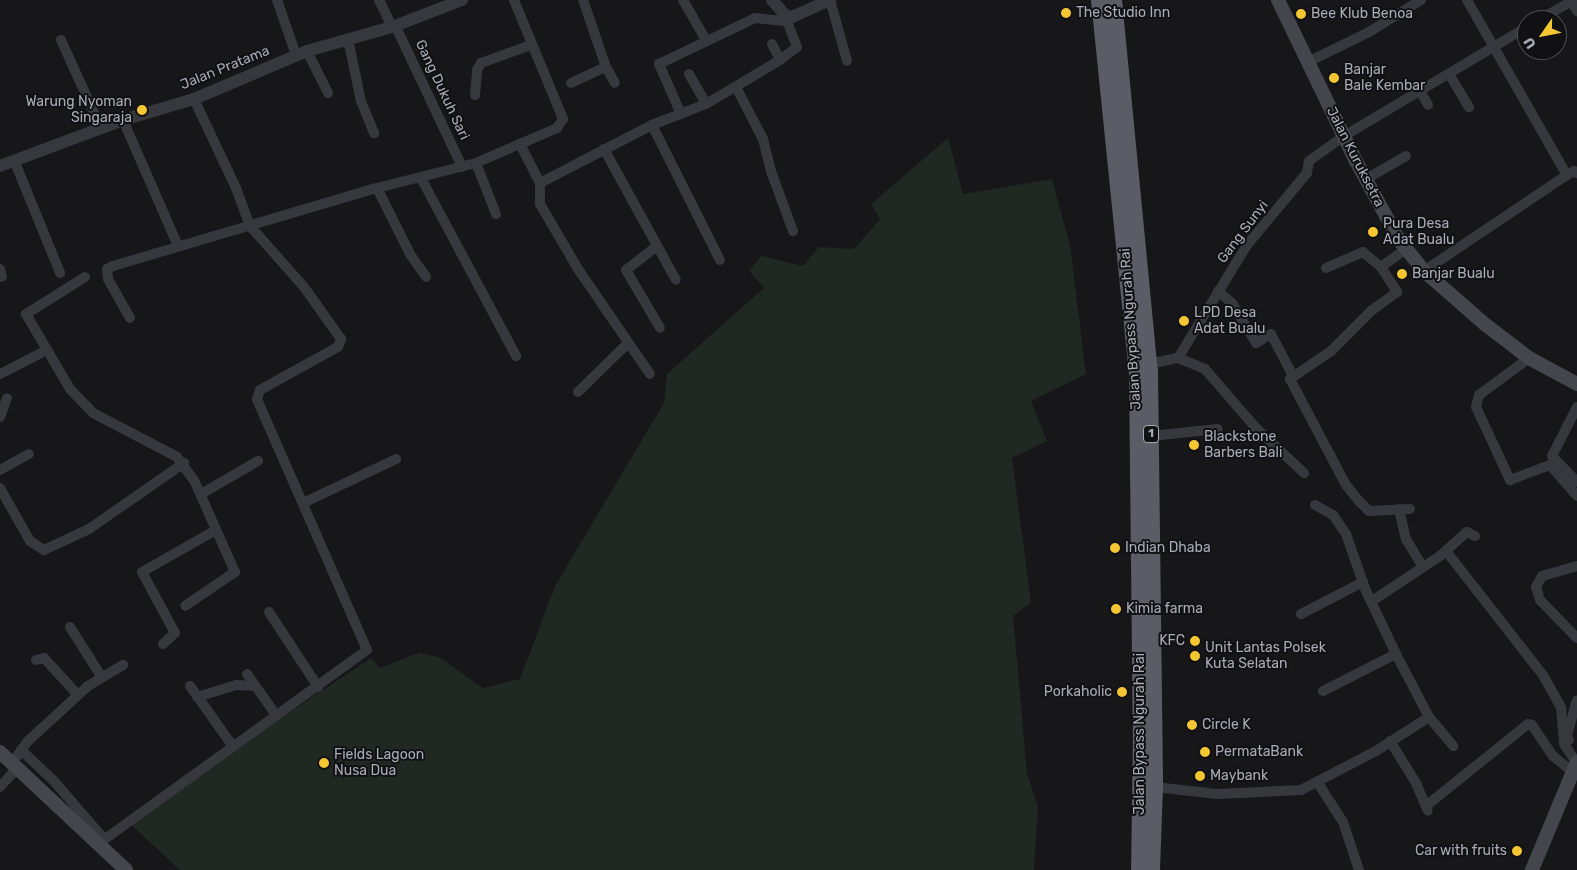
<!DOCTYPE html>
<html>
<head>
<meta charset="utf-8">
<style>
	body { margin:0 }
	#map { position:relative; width:1577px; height:870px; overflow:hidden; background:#171618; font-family:Rubik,sans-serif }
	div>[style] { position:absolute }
	.green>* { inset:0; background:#202822 }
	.minor>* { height:10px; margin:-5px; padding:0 5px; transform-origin:5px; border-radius:5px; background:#37383d }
	.tertiary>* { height:12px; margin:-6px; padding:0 6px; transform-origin:6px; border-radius:6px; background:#37383d }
	.secondary>* { height:14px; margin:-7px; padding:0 7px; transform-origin:7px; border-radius:7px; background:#45464d }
	.trunk>* { height:16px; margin:-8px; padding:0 8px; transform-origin:8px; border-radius:8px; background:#5b5c65 }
	.dots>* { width:14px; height:14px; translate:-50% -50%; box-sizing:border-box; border:2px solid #111113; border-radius:50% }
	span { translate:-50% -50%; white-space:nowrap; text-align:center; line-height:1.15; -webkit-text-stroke:4px #111113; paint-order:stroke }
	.shield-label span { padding:1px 4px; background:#111113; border:1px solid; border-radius:4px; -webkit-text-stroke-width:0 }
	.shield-label { font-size:12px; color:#a8acb8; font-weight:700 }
	.poi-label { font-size:14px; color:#a8acb8 }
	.left { translate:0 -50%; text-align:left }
	.right { translate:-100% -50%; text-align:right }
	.street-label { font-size:14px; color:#a8acb8 }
	.north { position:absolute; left:1517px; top:10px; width:50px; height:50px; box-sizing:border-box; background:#111113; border:1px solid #4d4f55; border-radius:50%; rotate:237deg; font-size:14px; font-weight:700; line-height:20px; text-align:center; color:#a8acb8 }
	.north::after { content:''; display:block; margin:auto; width:18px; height:22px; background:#f4c732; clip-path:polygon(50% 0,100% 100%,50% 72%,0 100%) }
</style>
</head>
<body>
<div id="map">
	<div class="green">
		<div style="clip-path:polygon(948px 138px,963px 194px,1052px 179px,1070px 245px,1086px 374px,1031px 401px,1047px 441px,1012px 458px,1031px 603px,1013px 616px,1027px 773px,1038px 807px,1034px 870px,180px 870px,127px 821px,371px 658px,380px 668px,418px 653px,439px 657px,483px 688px,520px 679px,555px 586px,664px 403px,667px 374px,764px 288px,749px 271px,761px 256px,803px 266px,819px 247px,854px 249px,880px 219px,871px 204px)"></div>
	</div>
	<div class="minor">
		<div style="left:277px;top:0;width:58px;rotate:70.9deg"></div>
		<div style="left:379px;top:0;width:30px;rotate:64deg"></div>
		<div style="left:514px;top:0;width:129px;rotate:67.6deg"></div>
		<div style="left:563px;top:119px;width:11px;rotate:124deg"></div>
		<div style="left:557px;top:128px;width:40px;rotate:156.6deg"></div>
		<div style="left:683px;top:0;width:46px;rotate:60.1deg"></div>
		<div style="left:830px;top:0;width:63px;rotate:74.4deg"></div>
		<div style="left:1467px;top:0;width:202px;rotate:60.3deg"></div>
		<div style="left:1571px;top:1px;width:12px;rotate:59deg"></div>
		<div style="left:1539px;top:20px;width:39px;rotate:-30deg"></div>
		<div style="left:395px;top:25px;width:157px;rotate:64.7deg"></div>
		<div style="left:348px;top:39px;width:63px;rotate:78.2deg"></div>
		<div style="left:361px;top:101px;width:35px;rotate:68deg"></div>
		<div style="left:61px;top:40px;width:97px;rotate:65.6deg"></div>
		<div style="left:772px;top:44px;width:18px;rotate:63deg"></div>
		<div style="left:307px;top:51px;width:47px;rotate:63.4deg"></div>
		<div style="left:1308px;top:62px;width:68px;rotate:-26.2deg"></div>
		<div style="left:1369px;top:32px;width:61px;rotate:-31.6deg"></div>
		<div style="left:606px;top:67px;width:18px;rotate:61deg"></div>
		<div style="left:689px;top:74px;width:34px;rotate:60deg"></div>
		<div style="left:1449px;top:74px;width:39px;rotate:59deg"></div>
		<div style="left:571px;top:83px;width:38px;rotate:-25deg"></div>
		<div style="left:606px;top:67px;width:71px;rotate:-108.9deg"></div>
		<div style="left:736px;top:87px;width:59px;rotate:62.6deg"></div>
		<div style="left:763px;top:139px;width:36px;rotate:76deg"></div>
		<div style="left:772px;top:174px;width:61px;rotate:69.8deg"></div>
		<div style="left:1420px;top:91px;width:16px;rotate:60deg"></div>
		<div style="left:475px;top:95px;width:25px;rotate:-85deg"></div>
		<div style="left:477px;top:70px;width:8px;rotate:-60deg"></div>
		<div style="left:481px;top:63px;width:53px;rotate:-19.8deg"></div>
		<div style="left:681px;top:114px;width:55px;rotate:-113.7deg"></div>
		<div style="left:659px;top:64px;width:106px;rotate:-25.6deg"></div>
		<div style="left:755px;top:18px;width:31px;rotate:6deg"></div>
		<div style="left:123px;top:120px;width:137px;rotate:66.4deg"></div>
		<div style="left:652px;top:125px;width:151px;rotate:63.3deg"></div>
		<div style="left:604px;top:149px;width:149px;rotate:61.2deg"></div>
		<div style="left:14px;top:160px;width:122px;rotate:67.8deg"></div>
		<div style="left:476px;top:163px;width:55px;rotate:68.6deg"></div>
		<div style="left:421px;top:178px;width:202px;rotate:61.9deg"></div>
		<div style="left:1366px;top:179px;width:46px;rotate:-29.9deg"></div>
		<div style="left:540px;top:183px;width:126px;rotate:-27.4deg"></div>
		<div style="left:652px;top:125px;width:58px;rotate:-21.3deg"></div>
		<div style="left:706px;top:104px;width:86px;rotate:-30.7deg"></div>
		<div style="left:780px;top:60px;width:21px;rotate:-37deg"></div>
		<div style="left:797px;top:47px;width:34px;rotate:-111deg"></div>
		<div style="left:377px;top:188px;width:74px;rotate:63.4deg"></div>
		<div style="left:410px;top:254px;width:28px;rotate:55deg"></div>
		<div style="left:657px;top:246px;width:39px;rotate:142deg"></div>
		<div style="left:626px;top:270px;width:67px;rotate:59.6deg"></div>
		<div style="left:1381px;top:267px;width:30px;rotate:57deg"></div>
		<div style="left:1397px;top:292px;width:31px;rotate:144deg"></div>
		<div style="left:1372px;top:310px;width:58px;rotate:135deg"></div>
		<div style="left:1331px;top:351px;width:50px;rotate:145.7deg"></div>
		<div style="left:1290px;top:379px;width:120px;rotate:62.2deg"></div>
		<div style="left:1346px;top:485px;width:22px;rotate:51deg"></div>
		<div style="left:1360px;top:502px;width:13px;rotate:45deg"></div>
		<div style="left:1369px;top:511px;width:41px;rotate:-2.8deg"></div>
		<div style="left:1326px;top:268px;width:40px;rotate:-23.4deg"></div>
		<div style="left:1363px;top:252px;width:23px;rotate:40deg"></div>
		<div style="left:1381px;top:267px;width:31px;rotate:-36deg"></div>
		<div style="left:0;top:269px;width:8px;rotate:76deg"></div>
		<div style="left:1424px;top:271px;width:172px;rotate:-33.9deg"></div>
		<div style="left:1567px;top:175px;width:8px;rotate:-30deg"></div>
		<div style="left:1574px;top:171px;width:4px;rotate:34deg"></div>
		<div style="left:85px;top:277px;width:70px;rotate:147.9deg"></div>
		<div style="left:26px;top:314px;width:87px;rotate:59.6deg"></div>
		<div style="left:70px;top:389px;width:33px;rotate:46deg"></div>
		<div style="left:93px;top:413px;width:95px;rotate:27.6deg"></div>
		<div style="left:177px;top:457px;width:29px;rotate:54deg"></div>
		<div style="left:194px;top:480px;width:101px;rotate:66deg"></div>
		<div style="left:235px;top:572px;width:60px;rotate:145.8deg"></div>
		<div style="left:1218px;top:291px;width:18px;rotate:41deg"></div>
		<div style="left:1232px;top:303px;width:47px;rotate:59deg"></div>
		<div style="left:1256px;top:343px;width:17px;rotate:-31deg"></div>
		<div style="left:1271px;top:334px;width:45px;rotate:62.3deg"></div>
		<div style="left:130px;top:318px;width:45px;rotate:-119.4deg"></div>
		<div style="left:108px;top:279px;width:10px;rotate:-96deg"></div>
		<div style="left:107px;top:269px;width:7px;rotate:-27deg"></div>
		<div style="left:113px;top:266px;width:275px;rotate:-16.5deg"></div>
		<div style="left:377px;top:188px;width:102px;rotate:-14.2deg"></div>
		<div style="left:476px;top:163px;width:48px;rotate:-23.4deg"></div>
		<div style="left:520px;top:144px;width:44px;rotate:62.9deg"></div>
		<div style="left:540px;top:183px;width:21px;rotate:90deg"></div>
		<div style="left:540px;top:204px;width:75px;rotate:59.7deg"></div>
		<div style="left:578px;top:269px;width:127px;rotate:55.6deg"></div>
		<div style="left:1178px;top:358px;width:132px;rotate:-58.6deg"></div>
		<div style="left:1247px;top:245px;width:94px;rotate:-50.2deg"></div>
		<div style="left:1307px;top:173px;width:12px;rotate:-81deg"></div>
		<div style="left:1309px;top:161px;width:43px;rotate:-35.5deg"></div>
		<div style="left:1344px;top:136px;width:213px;rotate:-30.8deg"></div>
		<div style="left:1529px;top:358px;width:62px;rotate:143.5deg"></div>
		<div style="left:1479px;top:395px;width:12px;rotate:104deg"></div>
		<div style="left:1476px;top:407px;width:81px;rotate:65deg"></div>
		<div style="left:1510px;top:480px;width:43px;rotate:-20.6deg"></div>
		<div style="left:1550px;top:465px;width:41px;rotate:48.9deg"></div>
		<div style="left:1149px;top:364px;width:30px;rotate:-12deg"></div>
		<div style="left:1178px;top:358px;width:29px;rotate:22deg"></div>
		<div style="left:1205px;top:369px;width:78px;rotate:49.2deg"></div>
		<div style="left:1256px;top:428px;width:66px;rotate:43.2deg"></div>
		<div style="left:0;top:374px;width:53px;rotate:-27.1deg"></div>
		<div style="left:578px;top:392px;width:70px;rotate:-44.4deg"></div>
		<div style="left:1577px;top:407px;width:55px;rotate:117deg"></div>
		<div style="left:1552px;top:456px;width:36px;rotate:46deg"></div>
		<div style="left:0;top:417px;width:20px;rotate:-70deg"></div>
		<div style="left:1151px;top:436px;width:67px;rotate:-6deg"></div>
		<div style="left:0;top:470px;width:33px;rotate:-29deg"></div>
		<div style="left:0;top:488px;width:61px;rotate:60.5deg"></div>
		<div style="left:30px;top:541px;width:17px;rotate:33deg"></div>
		<div style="left:44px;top:550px;width:50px;rotate:-25deg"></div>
		<div style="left:89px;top:529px;width:116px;rotate:-34.8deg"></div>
		<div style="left:201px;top:494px;width:66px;rotate:-30.1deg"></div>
		<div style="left:303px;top:503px;width:103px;rotate:-25.3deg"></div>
		<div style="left:1315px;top:505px;width:21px;rotate:29deg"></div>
		<div style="left:1333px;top:515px;width:23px;rotate:56deg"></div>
		<div style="left:1346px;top:534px;width:60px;rotate:70.7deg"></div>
		<div style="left:1366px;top:591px;width:70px;rotate:64.5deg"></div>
		<div style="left:1396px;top:654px;width:71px;rotate:62.4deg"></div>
		<div style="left:1429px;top:717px;width:38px;rotate:50deg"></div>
		<div style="left:1399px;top:509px;width:31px;rotate:77deg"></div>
		<div style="left:1406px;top:539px;width:33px;rotate:59deg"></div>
		<div style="left:1446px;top:551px;width:157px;rotate:52deg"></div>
		<div style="left:1543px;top:675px;width:38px;rotate:61deg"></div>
		<div style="left:1561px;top:708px;width:36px;rotate:85deg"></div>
		<div style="left:1564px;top:744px;width:23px;rotate:56deg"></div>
		<div style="left:1577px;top:566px;width:36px;rotate:164deg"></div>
		<div style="left:1542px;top:576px;width:13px;rotate:119deg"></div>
		<div style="left:1536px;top:587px;width:14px;rotate:73deg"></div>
		<div style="left:1540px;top:600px;width:53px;rotate:45.8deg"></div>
		<div style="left:1372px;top:601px;width:82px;rotate:-33.5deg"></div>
		<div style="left:1440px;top:556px;width:36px;rotate:-42deg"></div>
		<div style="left:1467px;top:532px;width:9px;rotate:27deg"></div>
		<div style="left:269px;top:612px;width:90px;rotate:56.8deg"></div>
		<div style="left:1301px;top:614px;width:70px;rotate:-27.3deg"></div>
		<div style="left:70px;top:627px;width:58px;rotate:57.7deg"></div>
		<div style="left:163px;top:644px;width:16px;rotate:-43deg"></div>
		<div style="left:175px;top:633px;width:69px;rotate:-118.4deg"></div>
		<div style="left:142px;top:572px;width:85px;rotate:-29.6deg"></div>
		<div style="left:36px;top:660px;width:8px;rotate:-14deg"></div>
		<div style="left:44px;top:658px;width:50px;rotate:47.4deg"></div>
		<div style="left:247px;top:674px;width:50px;rotate:54.7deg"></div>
		<div style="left:190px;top:686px;width:72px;rotate:54.6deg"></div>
		<div style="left:1323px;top:691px;width:82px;rotate:-26.9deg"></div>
		<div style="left:197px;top:697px;width:41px;rotate:-17.1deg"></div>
		<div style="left:236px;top:685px;width:19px;rotate:3deg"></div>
		<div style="left:1569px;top:740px;width:5px;rotate:-112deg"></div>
		<div style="left:1567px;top:735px;width:36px;rotate:-74deg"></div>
		<div style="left:1390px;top:741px;width:49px;rotate:58.2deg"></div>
		<div style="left:1416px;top:783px;width:30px;rotate:67deg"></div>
		<div style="left:21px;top:750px;width:44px;rotate:43.2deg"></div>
		<div style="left:53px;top:780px;width:78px;rotate:49.2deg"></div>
		<div style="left:12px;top:763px;width:27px;rotate:-54deg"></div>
		<div style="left:28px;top:741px;width:81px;rotate:-42.5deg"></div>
		<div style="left:88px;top:686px;width:41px;rotate:-31deg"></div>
		<div style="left:1318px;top:783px;width:46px;rotate:57.3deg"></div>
		<div style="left:1343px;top:822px;width:51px;rotate:71.6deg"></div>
		<div style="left:0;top:787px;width:25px;rotate:-48deg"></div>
		<div style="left:1155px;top:787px;width:62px;rotate:6.4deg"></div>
		<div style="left:1217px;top:794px;width:84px;rotate:-2.7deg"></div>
		<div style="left:1301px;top:790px;width:85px;rotate:-27.5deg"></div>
		<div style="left:1376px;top:751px;width:63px;rotate:-32.7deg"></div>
		<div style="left:1426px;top:806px;width:131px;rotate:-38.8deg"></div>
		<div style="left:1528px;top:724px;width:4px;rotate:14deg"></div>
		<div style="left:1532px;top:725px;width:37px;rotate:56deg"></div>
		<div style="left:1553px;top:756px;width:26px;rotate:39deg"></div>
		<div style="left:98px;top:844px;width:332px;rotate:-35.8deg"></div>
		<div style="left:367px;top:650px;width:274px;rotate:-113.7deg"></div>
		<div style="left:257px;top:399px;width:9px;rotate:-72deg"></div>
		<div style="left:260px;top:390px;width:89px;rotate:-28.9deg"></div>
		<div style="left:338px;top:347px;width:9px;rotate:-69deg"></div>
		<div style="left:341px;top:339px;width:64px;rotate:-125.4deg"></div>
		<div style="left:304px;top:287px;width:81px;rotate:-131.5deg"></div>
		<div style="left:250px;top:226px;width:40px;rotate:-110.2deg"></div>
		<div style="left:236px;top:188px;width:98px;rotate:-115.3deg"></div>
	</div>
	<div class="tertiary">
		<div style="left:772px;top:0;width:20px;rotate:49deg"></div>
		<div style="left:785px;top:15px;width:7px;rotate:16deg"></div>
		<div style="left:792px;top:17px;width:42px;rotate:-24.1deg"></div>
		<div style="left:0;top:166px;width:131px;rotate:-20.5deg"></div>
		<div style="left:123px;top:120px;width:74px;rotate:-16.5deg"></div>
		<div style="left:194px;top:99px;width:123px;rotate:-23deg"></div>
		<div style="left:307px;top:51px;width:88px;rotate:-15.8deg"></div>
		<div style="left:392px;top:27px;width:75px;rotate:-21.1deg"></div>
	</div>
	<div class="secondary">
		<div style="left:1278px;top:0;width:179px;rotate:64.2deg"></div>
		<div style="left:1356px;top:161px;width:90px;rotate:61.4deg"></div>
		<div style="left:1399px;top:240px;width:40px;rotate:51deg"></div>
		<div style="left:1424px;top:271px;width:82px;rotate:41.1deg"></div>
		<div style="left:1486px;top:325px;width:54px;rotate:37.5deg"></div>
		<div style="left:1529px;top:358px;width:55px;rotate:28.4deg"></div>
		<div style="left:0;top:752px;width:173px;rotate:43.1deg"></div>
		<div style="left:1532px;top:870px;width:117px;rotate:-67.4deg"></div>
	</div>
	<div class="trunk">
		<div style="left:1099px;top:0;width:374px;rotate:84.2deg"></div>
		<div style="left:1137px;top:372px;width:360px;rotate:89.4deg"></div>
		<div style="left:1141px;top:732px;width:138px;rotate:90.8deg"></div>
		<div style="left:1114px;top:0;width:373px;rotate:84.5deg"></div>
		<div style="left:1150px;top:371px;width:416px;rotate:89.3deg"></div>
		<div style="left:1155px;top:787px;width:83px;rotate:92.1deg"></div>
	</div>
	<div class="dots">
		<div style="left:1066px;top:13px;background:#f4c732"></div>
		<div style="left:1301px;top:14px;background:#f4c732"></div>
		<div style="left:1334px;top:78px;background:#f4c732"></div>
		<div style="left:142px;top:110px;background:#f4c732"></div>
		<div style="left:1373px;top:232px;background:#f4c732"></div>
		<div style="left:1402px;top:274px;background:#f4c732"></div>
		<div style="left:1184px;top:321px;background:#f4c732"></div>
		<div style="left:1194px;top:445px;background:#f4c732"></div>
		<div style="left:1115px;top:548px;background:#f4c732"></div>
		<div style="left:1116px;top:609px;background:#f4c732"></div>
		<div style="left:1195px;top:641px;background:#f4c732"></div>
		<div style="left:1195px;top:656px;background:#f4c732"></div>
		<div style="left:1122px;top:692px;background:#f4c732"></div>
		<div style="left:1192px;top:725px;background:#f4c732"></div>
		<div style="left:1205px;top:752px;background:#f4c732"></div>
		<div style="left:324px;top:763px;background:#f4c732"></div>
		<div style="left:1200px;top:776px;background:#f4c732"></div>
		<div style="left:1517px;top:851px;background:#f4c732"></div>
	</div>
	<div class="shield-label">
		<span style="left:1151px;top:434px">1</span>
	</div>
	<div class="poi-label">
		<span class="left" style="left:1076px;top:13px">The Studio Inn</span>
		<span class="left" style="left:1311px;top:14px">Bee Klub Benoa</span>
		<span class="left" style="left:1344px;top:78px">Banjar<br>Bale Kembar</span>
		<span class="right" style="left:132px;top:110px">Warung Nyoman<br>Singaraja</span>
		<span class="left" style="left:1383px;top:232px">Pura Desa<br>Adat Bualu</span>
		<span class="left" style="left:1412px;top:274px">Banjar Bualu</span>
		<span class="left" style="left:1194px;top:321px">LPD Desa<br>Adat Bualu</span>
		<span class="left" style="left:1204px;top:445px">Blackstone<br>Barbers Bali</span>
		<span class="left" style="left:1125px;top:548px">Indian Dhaba</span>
		<span class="left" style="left:1126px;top:609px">Kimia farma</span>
		<span class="right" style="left:1185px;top:641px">KFC</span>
		<span class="left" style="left:1205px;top:656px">Unit Lantas Polsek<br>Kuta Selatan</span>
		<span class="right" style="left:1112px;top:692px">Porkaholic</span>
		<span class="left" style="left:1202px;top:725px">Circle K</span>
		<span class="left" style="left:1215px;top:752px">PermataBank</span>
		<span class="left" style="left:334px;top:763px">Fields Lagoon<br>Nusa Dua</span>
		<span class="left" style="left:1210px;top:776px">Maybank</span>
		<span class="right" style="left:1507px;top:851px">Car with fruits</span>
	</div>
	<div class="street-label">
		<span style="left:225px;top:68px;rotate:-22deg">Jalan Pratama</span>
		<span style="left:442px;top:90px;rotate:65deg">Gang Dukuh Sari</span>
		<span style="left:1355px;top:157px;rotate:63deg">Jalan Kuruksetra</span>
		<span style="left:1243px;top:232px;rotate:-53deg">Gang Sunyi</span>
		<span style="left:1131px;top:329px;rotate:-94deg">Jalan Bypass Ngurah Rai</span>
		<span style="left:1140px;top:734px;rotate:-90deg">Jalan Bypass Ngurah Rai</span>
	</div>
	<div class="north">U</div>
</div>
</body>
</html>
